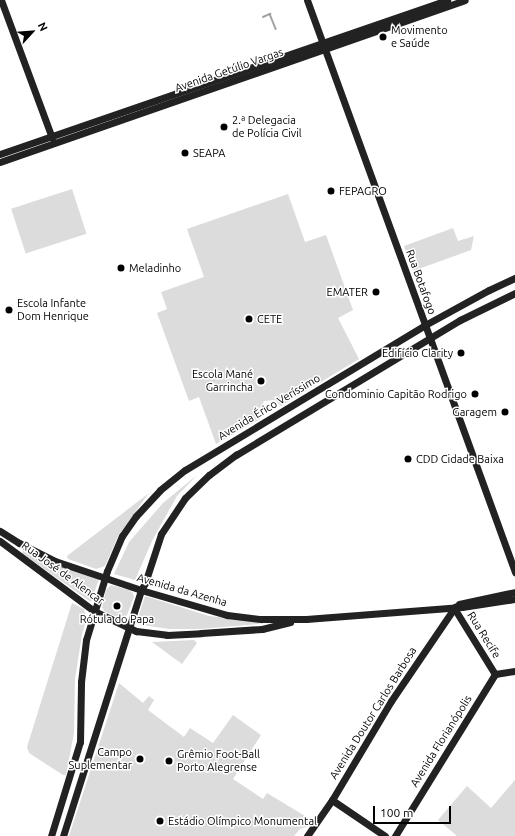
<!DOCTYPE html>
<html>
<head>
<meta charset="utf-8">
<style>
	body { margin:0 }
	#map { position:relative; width:515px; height:836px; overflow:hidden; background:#fff; font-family:Ubuntu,sans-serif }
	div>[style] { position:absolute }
	.green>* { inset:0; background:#dcdcdc; transform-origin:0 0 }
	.stream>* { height:1.5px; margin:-0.75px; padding:0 0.75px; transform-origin:0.75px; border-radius:0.75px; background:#a3a3a3 }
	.secondary>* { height:7px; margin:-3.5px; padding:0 3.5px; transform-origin:3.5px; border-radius:3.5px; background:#222 }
	.dots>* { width:11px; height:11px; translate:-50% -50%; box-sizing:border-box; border:2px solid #fff; border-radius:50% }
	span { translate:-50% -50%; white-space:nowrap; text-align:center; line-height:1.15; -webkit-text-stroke:3px #fff; paint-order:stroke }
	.poi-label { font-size:11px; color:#000 }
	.left { translate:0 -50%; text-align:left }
	.right { translate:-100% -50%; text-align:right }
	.street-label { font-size:11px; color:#000 }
	.north { position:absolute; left:12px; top:12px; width:40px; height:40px; -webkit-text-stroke:3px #fff; paint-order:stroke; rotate:64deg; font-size:11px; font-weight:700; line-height:16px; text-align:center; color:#000 }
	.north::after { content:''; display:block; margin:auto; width:14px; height:18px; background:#000; clip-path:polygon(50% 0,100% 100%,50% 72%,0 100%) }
	.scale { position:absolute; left:373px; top:806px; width:78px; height:18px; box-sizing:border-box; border:2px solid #000; border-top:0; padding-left:5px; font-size:12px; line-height:14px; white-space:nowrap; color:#000; -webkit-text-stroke:3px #fff; paint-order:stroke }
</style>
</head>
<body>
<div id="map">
	<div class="green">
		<div style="left:72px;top:189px;width:47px;height:64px;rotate:72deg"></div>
		<div style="clip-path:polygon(288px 194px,305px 242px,326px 235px,353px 310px,338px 318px,359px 359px,281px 406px,275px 400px,264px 401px,258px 411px,260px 419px,216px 444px,199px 397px,189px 401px,157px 313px,167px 309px,161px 292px,204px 277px,187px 229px)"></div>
		<div style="clip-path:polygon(453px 228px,458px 241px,474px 236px,471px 250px,413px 271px,404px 246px)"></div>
		<div style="clip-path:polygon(197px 475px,177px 496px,152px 541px,135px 580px,114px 574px,129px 542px,163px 503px)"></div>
		<div style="clip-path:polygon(149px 493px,118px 536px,105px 566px,96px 569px,68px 559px,67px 556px)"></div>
		<div style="clip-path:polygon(23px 551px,99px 579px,91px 602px,23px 554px,22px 552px)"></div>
		<div style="clip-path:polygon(111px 585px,129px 590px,133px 593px,134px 597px,127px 615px,124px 618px,119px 618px,104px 611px,102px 607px,106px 590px)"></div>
		<div style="clip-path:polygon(145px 596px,209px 616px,263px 622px,258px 624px,200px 629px,169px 629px,136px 624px)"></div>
		<div style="clip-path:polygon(72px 603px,84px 609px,87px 619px,82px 634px,75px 679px,74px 733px,66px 775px,63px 775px,29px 753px,27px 747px)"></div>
		<div style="clip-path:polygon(194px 640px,197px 643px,182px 664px,152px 642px)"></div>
		<div style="clip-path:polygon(119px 683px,143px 703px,149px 696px,154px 700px,148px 710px,184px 737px,190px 728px,213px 743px,233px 715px,261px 735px,233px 779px,263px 799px,267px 793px,310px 819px,306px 827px,300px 829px,294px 836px,69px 836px)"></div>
		<div style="clip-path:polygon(515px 780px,515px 836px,457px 836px,438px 820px,467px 786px,491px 808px)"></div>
	</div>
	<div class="stream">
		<div style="left:263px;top:17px;width:8px;rotate:-23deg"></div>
		<div style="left:270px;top:14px;width:16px;rotate:68deg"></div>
	</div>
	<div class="secondary">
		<div style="left:1px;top:0;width:147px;rotate:69.7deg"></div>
		<div style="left:307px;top:0;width:609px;rotate:70.02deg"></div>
		<div style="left:0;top:154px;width:473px;rotate:-19deg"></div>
		<div style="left:0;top:162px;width:492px;rotate:-19.2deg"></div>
		<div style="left:0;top:531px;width:22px;rotate:32deg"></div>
		<div style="left:19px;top:543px;width:40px;rotate:26.6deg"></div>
		<div style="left:55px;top:561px;width:91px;rotate:18.6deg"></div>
		<div style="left:141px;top:590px;width:90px;rotate:16.2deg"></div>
		<div style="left:227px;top:615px;width:34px;rotate:7deg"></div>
		<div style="left:261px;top:619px;width:45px"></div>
		<div style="left:306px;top:619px;width:156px;rotate:-4.4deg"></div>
		<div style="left:462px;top:607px;width:54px;rotate:-8.6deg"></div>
		<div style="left:0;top:541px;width:117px;rotate:36.7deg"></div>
		<div style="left:94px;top:611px;width:47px;rotate:25.5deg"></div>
		<div style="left:136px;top:631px;width:31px;rotate:7deg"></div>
		<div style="left:167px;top:635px;width:34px;rotate:-3deg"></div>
		<div style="left:201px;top:633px;width:61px;rotate:-3.8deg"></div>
		<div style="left:262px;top:629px;width:29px;rotate:-14deg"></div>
		<div style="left:459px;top:604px;width:57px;rotate:-12.1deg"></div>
		<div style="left:454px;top:608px;width:78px;rotate:58.2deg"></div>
		<div style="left:495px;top:674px;width:20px;rotate:-9deg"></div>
		<div style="left:332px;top:800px;width:64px;rotate:34.2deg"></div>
		<div style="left:51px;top:836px;width:98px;rotate:-72.9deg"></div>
		<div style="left:80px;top:742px;width:60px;rotate:-89deg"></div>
		<div style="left:81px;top:682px;width:42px;rotate:-83.2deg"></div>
		<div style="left:86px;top:640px;width:72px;rotate:-73.1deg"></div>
		<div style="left:107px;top:571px;width:38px;rotate:-67deg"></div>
		<div style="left:122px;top:536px;width:24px;rotate:-55deg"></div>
		<div style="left:136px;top:516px;width:35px;rotate:-47deg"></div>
		<div style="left:160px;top:490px;width:32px;rotate:-39deg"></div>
		<div style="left:185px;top:470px;width:280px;rotate:-31.1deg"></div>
		<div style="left:425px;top:325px;width:73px;rotate:-28.7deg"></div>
		<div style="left:489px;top:290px;width:29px;rotate:-25deg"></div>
		<div style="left:63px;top:836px;width:258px;rotate:-72.4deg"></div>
		<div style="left:141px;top:590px;width:8px;rotate:-60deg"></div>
		<div style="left:145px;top:583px;width:52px;rotate:-71.9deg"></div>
		<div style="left:161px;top:534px;width:43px;rotate:-56.3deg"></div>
		<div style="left:185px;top:498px;width:33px;rotate:-44deg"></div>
		<div style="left:209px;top:475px;width:34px;rotate:-37deg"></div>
		<div style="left:236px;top:455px;width:262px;rotate:-31.1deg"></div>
		<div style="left:460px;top:320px;width:61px;rotate:-26.1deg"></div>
		<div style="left:307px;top:836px;width:44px;rotate:-55.2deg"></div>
		<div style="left:332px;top:800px;width:115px;rotate:-59.2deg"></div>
		<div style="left:391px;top:701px;width:114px;rotate:-55.8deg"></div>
		<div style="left:395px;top:836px;width:190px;rotate:-58.3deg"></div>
	</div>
	<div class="dots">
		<div style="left:383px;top:37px;background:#000"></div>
		<div style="left:224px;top:127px;background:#000"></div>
		<div style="left:185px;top:153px;background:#000"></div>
		<div style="left:331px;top:191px;background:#000"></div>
		<div style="left:121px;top:268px;background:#000"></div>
		<div style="left:376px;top:292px;background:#000"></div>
		<div style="left:9px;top:310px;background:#000"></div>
		<div style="left:249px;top:319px;background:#000"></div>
		<div style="left:461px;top:353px;background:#000"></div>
		<div style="left:261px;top:381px;background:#000"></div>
		<div style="left:475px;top:394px;background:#000"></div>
		<div style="left:505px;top:412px;background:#000"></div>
		<div style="left:408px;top:459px;background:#000"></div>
		<div style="left:117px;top:606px;background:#000"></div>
		<div style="left:140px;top:759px;background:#000"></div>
		<div style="left:169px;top:761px;background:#000"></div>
		<div style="left:160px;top:821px;background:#000"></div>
	</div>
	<div class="poi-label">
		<span class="left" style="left:391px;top:37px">Movimento<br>e Saúde</span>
		<span class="left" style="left:232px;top:127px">2.ª Delegacia<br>de Polícia Civil</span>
		<span class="left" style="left:193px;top:153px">SEAPA</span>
		<span class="left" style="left:339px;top:191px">FEPAGRO</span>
		<span class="left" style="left:129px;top:268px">Meladinho</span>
		<span class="right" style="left:368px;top:292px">EMATER</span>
		<span class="left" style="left:17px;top:310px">Escola Infante<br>Dom Henrique</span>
		<span class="left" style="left:257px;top:319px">CETE</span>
		<span class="right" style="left:453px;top:353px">Edifício Clarity</span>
		<span class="right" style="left:253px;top:381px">Escola Mané<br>Garrincha</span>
		<span class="right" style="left:467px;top:394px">Condominio Capitão Rodrigo</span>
		<span class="right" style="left:497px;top:412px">Garagem</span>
		<span class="left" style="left:416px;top:459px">CDD Cidade Baixa</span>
		<span style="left:117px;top:619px">Rótula do Papa</span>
		<span class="right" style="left:132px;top:759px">Campo<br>Suplementar</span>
		<span class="left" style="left:177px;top:761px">Grêmio Foot-Ball<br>Porto Alegrense</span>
		<span class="left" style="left:168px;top:821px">Estádio Olímpico Monumental</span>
	</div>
	<div class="street-label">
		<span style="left:229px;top:70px;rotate:-19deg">Avenida Getúlio Vargas</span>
		<span style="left:421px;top:282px;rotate:70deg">Rua Botafogo</span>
		<span style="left:269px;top:407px;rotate:-31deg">Avenida Érico Veríssimo</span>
		<span style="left:63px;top:573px;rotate:36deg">Rua José de Alencar</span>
		<span style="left:182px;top:590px;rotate:16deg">Avenida da Azenha</span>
		<span style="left:484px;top:635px;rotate:58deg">Rua Recife</span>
		<span style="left:373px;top:713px;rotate:-58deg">Avenida Doutor Carlos Barbosa</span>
		<span style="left:441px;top:741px;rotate:-58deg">Avenida Florianópolis</span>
	</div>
	<div class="north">N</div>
	<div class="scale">100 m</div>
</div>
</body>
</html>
